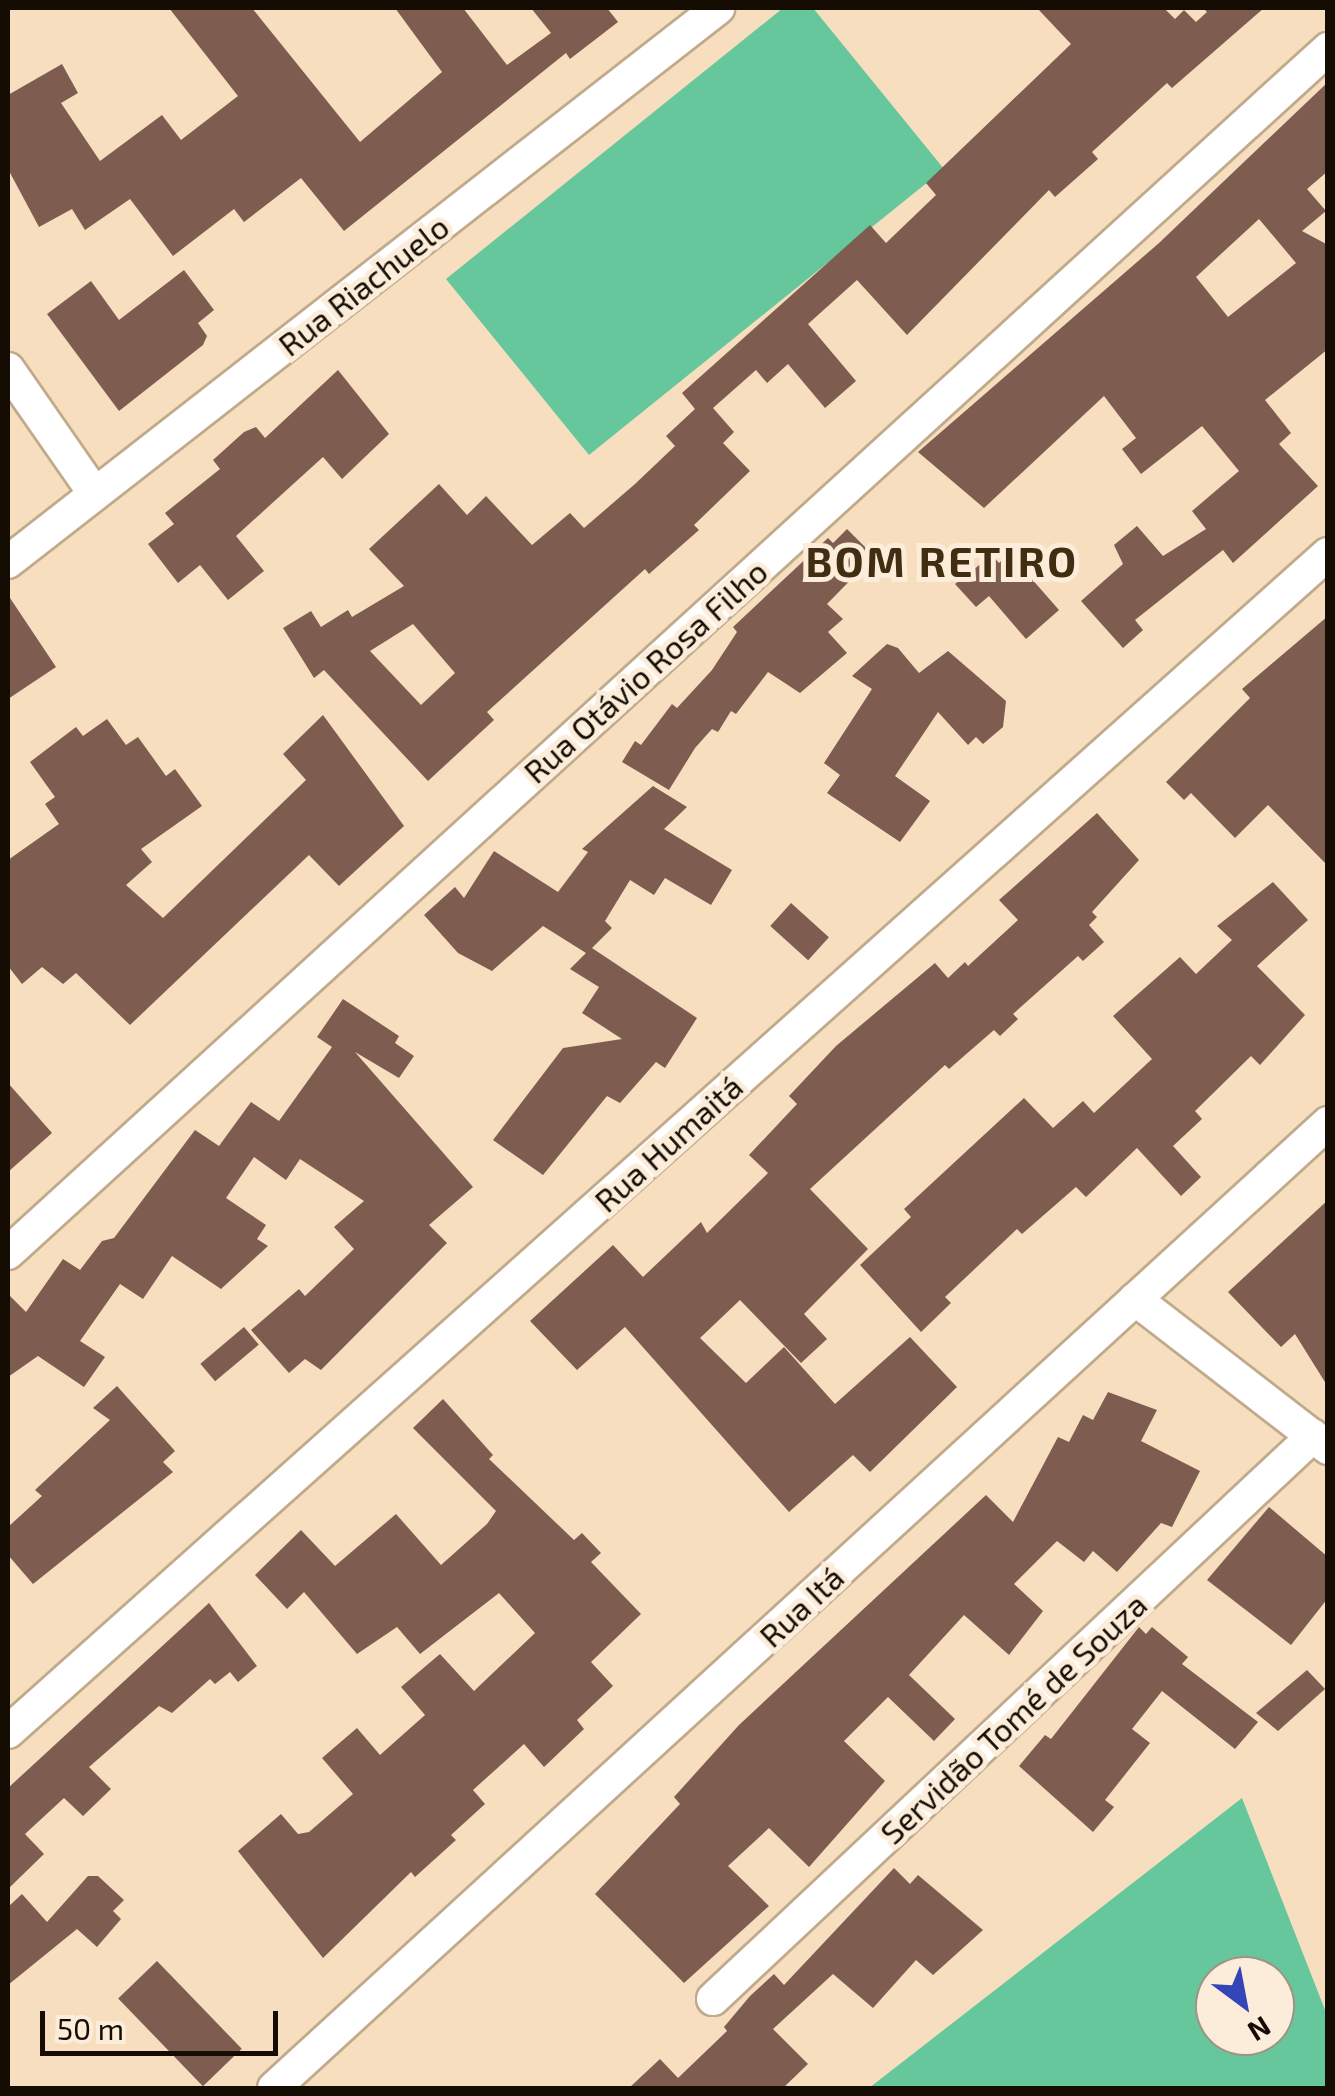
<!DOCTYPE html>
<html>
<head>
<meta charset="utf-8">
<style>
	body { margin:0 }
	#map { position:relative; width:1335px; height:2096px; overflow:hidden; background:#f6debe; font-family:"Exo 2",sans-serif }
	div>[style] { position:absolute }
	.forest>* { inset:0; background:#66c79d }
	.building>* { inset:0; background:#7f5c50; transform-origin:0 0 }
	.roads { filter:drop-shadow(2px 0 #c1aa8c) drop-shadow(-2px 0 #c1aa8c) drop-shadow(0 2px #c1aa8c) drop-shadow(0 -2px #c1aa8c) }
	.minor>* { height:32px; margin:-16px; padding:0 16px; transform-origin:16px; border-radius:16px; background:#fff }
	span { translate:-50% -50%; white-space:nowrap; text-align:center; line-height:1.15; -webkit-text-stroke:10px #fbedda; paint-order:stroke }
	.street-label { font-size:32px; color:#150d03 }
	.district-label { font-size:42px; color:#402d12; font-weight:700; letter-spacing:2.5px }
	.frame { position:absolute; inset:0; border:10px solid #150d03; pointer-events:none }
	.north { position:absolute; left:1195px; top:1956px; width:100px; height:100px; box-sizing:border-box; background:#fbedda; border:2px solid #9f9384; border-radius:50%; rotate:148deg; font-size:28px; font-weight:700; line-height:40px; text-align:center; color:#150d03 }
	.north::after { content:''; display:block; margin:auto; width:35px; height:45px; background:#3345b7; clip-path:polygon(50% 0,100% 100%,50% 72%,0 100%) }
	.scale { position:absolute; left:40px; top:2011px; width:238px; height:45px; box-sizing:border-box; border:5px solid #150d03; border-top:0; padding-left:12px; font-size:30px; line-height:35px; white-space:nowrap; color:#150d03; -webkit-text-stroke:8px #fbedda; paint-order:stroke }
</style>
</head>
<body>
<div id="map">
	<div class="forest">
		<div style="clip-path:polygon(783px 8px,813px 8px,944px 169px,589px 455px,446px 279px)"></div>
		<div style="clip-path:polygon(evenodd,1242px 1798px,1327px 2015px,1327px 2088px,869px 2088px,1242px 1798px,1215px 1976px,1275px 1976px,1275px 2036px,1215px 2036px,1215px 1976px)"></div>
	</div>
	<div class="building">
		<div style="clip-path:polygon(169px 8px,252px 8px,360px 142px,442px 72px,395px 8px,463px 8px,507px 65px,551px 33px,531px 8px,607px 8px,618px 22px,570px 59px,566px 53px,344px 231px,301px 178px,244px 222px,234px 209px,173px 256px,130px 199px,85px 230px,72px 209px,39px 227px,8px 169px,8px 95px,62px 64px,78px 93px,61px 103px,100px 161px,162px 115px,181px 140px,238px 96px)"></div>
		<div style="clip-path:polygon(evenodd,1037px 8px,1164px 8px,1175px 19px,1184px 10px,1196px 22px,1207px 12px,1203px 8px,1264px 8px,1172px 88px,1167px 83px,1092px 152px,1098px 159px,1055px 197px,1049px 190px,907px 335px,857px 280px,808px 324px,856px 381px,825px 408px,788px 364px,767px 383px,756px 370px,713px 408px,734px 432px,723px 443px,750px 471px,694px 525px,699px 530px,649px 574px,645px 569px,487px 712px,494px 720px,428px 781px,324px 670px,314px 678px,283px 628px,311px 611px,321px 627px,348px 610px,352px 617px,404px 586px,369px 549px,439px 484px,467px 515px,486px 496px,532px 545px,570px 513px,584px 528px,635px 484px,675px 446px,666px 436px,695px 409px,682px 393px,870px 225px,886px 243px,936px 195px,926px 183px,1071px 44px,1037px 8px,413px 624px,455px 673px,421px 705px,370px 651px,413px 624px)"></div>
		<div style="clip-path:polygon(evenodd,1328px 82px,1328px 171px,1307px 189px,1326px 211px,1302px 231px,1328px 245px,1328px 349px,1265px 400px,1291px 433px,1279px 444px,1318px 486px,1233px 563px,1223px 550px,1135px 620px,1143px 630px,1123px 648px,1081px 601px,1123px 564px,1114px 545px,1137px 526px,1163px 556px,1206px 529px,1192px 511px,1239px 471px,1202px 426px,1141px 474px,1122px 449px,1136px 438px,1104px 396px,984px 508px,918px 452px,1159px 243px,1328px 82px,1259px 219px,1296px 263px,1228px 317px,1196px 277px,1259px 219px)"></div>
		<div style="clip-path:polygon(184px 270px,214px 310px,198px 323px,207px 336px,203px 345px,119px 411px,47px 314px,91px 281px,119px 320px)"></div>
		<div style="clip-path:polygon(338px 370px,389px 434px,342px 479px,323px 457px,236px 536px,264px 571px,228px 600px,200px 565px,178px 583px,148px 544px,174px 524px,165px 513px,220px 469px,213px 460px,244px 432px,256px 427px,265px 438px)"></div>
		<div style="clip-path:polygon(847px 529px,874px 556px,827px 604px,843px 619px,828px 632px,847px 653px,800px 693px,768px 672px,736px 714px,731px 711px,718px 732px,712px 729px,695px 748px,669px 790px,622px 762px,635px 741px,641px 745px,672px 704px,677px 708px,712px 670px,737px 632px,733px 627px,828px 538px,833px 543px)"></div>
		<div style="clip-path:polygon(1009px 553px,1059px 610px,1026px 639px,989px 596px,976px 607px,955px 584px,992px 555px,999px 563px)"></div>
		<div style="clip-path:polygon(8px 595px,56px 667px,8px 699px)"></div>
		<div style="clip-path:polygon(1328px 616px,1328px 866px,1268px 805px,1235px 838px,1191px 793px,1184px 800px,1166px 782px,1250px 698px,1242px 689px)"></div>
		<div style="clip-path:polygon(887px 644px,898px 648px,919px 673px,948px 651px,1006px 701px,1003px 727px,983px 744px,976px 737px,968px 745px,938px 712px,895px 776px,930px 801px,900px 842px,827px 793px,840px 775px,824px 763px,872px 689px,852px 676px)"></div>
		<div style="clip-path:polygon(323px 715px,404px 826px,339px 886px,309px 855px,130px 1025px,76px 973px,63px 984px,42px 967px,22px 984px,8px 966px,8px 860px,59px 824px,45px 804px,55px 797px,30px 762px,76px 727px,83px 736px,107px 719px,126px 745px,138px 737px,166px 776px,175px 769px,202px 806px,141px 849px,152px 862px,126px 885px,163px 918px,306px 780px,283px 754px)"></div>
		<div style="clip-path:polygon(653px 786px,687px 807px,664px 829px,732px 870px,711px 905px,665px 878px,654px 895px,630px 880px,605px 921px,612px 928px,592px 948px,697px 1018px,665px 1068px,656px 1062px,620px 1103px,607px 1096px,543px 1175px,493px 1140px,563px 1048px,622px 1039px,582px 1013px,599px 987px,570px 969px,586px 953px,543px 926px,492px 971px,458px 953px,424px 915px,455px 887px,464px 898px,494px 851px,558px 892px,588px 852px,582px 849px)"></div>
		<div style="clip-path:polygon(1097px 813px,1139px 860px,1092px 912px,1097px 917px,1089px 925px,1104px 942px,1083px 961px,1078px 956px,1013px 1014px,1018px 1019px,1000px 1036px,994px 1030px,949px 1069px,945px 1065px,810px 1189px,868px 1249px,804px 1314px,827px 1339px,801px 1363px,740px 1300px,700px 1338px,746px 1383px,784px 1347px,835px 1404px,910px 1337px,957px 1387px,870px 1472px,853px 1455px,789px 1512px,625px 1327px,577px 1370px,530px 1321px,613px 1245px,643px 1277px,701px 1222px,707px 1233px,768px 1173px,749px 1155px,797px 1104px,789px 1096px,836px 1046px,935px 963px,948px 978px,965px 962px,968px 966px,1018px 920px,999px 900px)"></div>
		<div style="clip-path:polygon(1273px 882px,1308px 920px,1257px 966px,1305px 1015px,1260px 1065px,1251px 1056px,1195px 1111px,1202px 1119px,1173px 1146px,1201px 1177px,1181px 1196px,1137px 1148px,1086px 1197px,1076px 1187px,1022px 1234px,1017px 1229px,945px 1297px,951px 1303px,921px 1332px,860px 1265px,911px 1217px,904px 1209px,1024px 1098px,1053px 1128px,1083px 1101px,1094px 1113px,1152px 1059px,1113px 1016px,1180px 957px,1196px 974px,1232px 940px,1217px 926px)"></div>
		<div style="left:791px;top:903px;width:51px;height:31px;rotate:42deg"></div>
		<div style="clip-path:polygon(343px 999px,399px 1036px,395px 1043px,414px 1056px,399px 1078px,355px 1052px,473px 1187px,429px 1225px,447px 1243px,321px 1370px,305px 1359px,289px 1373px,251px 1330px,299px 1289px,305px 1296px,354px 1249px,334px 1227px,364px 1201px,300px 1159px,286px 1180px,254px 1157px,226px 1198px,266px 1225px,257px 1239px,268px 1246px,221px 1289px,172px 1256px,143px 1299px,120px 1284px,80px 1341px,105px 1357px,84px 1387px,38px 1356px,8px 1377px,8px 1294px,26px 1312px,63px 1259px,80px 1270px,102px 1241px,114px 1238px,195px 1130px,219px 1146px,251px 1102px,279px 1121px,332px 1047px,317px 1037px)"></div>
		<div style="clip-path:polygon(8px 1083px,52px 1133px,8px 1172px)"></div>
		<div style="clip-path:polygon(1328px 1200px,1328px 1387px,1295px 1334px,1281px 1347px,1228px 1292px)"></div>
		<div style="left:244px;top:1327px;width:23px;height:57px;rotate:50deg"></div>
		<div style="clip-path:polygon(117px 1386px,175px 1451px,163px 1462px,173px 1472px,33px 1584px,8px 1555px,8px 1527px,42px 1496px,35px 1490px,110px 1420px,93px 1408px)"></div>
		<div style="clip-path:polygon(1108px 1392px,1157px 1410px,1141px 1441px,1200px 1471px,1172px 1527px,1161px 1523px,1117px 1572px,1093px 1551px,1084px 1562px,1057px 1541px,1014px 1584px,1043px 1611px,1009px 1655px,964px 1615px,909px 1675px,955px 1719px,934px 1741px,888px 1697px,844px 1741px,885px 1781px,809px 1867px,769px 1828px,728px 1866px,769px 1906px,684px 1983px,595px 1894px,680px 1804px,674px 1797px,739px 1725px,986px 1495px,1013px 1522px,1058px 1437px,1069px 1442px,1083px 1415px,1093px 1420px)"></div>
		<div style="clip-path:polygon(443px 1399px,493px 1455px,489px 1459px,574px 1540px,582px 1533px,601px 1553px,591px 1562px,641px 1614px,591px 1662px,613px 1686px,577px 1720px,584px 1729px,544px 1767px,524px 1744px,473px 1790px,485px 1804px,451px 1835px,456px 1840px,415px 1877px,411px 1872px,323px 1958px,238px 1851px,281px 1814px,298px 1834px,309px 1832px,353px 1794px,322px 1758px,357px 1728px,380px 1755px,425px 1715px,401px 1687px,440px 1654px,474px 1691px,535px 1633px,499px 1593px,420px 1654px,397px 1627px,357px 1654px,304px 1592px,287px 1609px,255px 1575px,301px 1530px,335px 1566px,396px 1514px,441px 1565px,487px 1524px,496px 1511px,413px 1428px)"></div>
		<div style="clip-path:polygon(1269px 1507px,1328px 1557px,1328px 1598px,1291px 1645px,1207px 1580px)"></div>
		<div style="clip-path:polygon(209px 1603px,257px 1666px,238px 1682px,230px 1672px,215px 1684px,210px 1679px,172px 1713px,159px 1706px,89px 1767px,111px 1789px,83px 1816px,64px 1798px,25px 1834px,44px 1854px,8px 1889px,8px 1788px)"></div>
		<div style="clip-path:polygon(1139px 1627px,1146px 1634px,1152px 1627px,1188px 1657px,1182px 1664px,1258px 1722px,1235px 1749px,1162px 1691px,1132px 1729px,1150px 1743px,1105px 1800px,1114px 1807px,1093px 1832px,1019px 1766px,1045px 1735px,1051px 1739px)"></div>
		<div style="clip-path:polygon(1307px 1670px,1325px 1689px,1278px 1731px,1256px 1713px)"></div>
		<div style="clip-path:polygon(894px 1868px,910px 1884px,918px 1875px,983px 1930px,933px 1975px,916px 1960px,873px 2008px,833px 1974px,773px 2029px,808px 2064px,783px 2088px,629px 2088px,660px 2059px,678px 2078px,727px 2031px,724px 2027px,750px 1996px,774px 1974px,784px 1985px)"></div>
		<div style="clip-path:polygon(88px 1876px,98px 1876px,124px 1900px,113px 1911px,121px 1919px,97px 1947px,77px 1929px,8px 1985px,8px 1907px,22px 1894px,47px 1922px)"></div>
		<div style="left:157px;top:1961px;width:122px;height:54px;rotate:46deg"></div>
	</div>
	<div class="roads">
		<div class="minor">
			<div style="left:8px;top:369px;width:152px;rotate:55.2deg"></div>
			<div style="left:8px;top:562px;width:901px;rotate:-37.96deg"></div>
			<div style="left:8px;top:1253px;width:1787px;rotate:-42.37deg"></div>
			<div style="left:1135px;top:1299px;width:244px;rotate:37.7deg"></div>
			<div style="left:8px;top:1732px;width:1769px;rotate:-41.75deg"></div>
			<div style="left:713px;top:1999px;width:823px;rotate:-43.18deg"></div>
			<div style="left:274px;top:2088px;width:1429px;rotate:-42.48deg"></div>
		</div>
	</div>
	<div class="street-label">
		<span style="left:363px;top:285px;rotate:-38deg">Rua Riachuelo</span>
		<span style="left:645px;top:671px;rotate:-42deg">Rua Otávio Rosa Filho</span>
		<span style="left:668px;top:1143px;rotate:-42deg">Rua Humaitá</span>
		<span style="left:801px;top:1606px;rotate:-43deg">Rua Itá</span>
		<span style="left:1013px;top:1718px;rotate:-43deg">Servidão Tomé de Souza</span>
	</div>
	<div class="district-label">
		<span style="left:942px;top:560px">BOM RETIRO</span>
	</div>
	<div class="frame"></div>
	<div class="north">N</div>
	<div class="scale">50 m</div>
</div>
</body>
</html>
